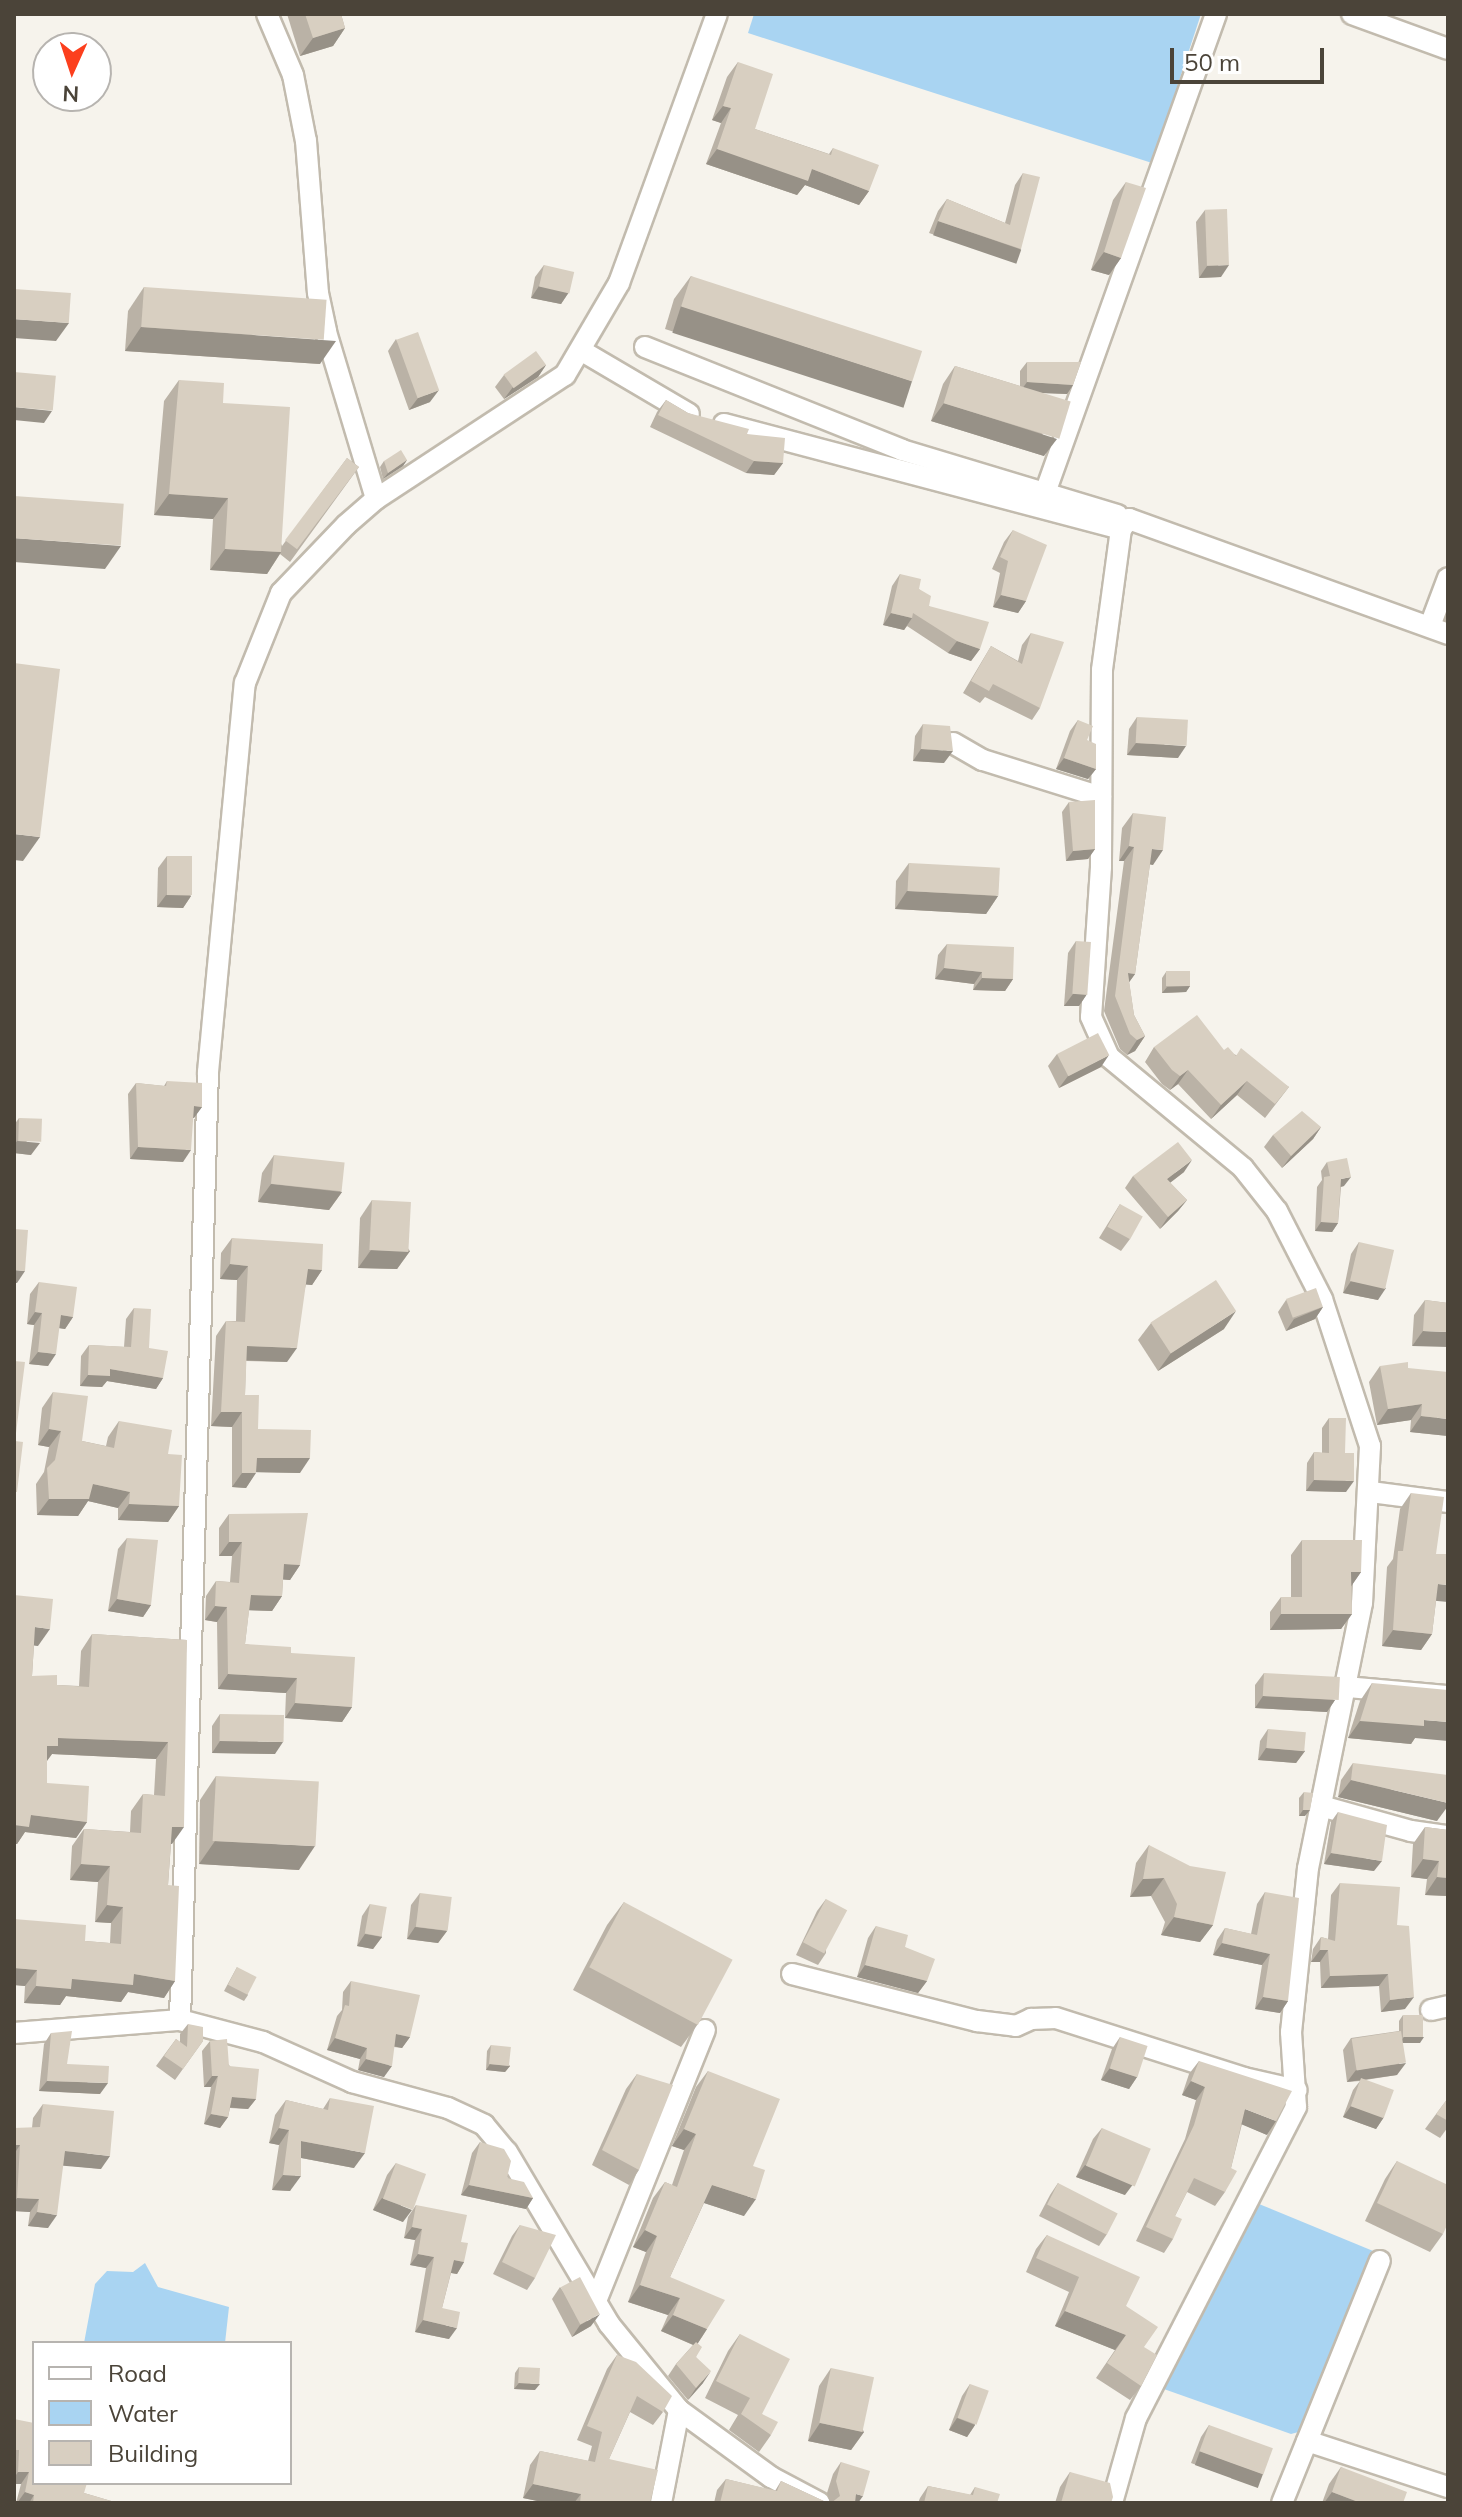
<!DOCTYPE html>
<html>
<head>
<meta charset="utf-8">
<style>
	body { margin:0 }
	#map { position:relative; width:1462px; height:2517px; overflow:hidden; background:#f6f3ec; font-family:Mulish,sans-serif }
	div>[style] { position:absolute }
	.water>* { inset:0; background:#a9d4f2 }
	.roads { filter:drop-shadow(2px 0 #c2bbae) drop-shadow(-2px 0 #c2bbae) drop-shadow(0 2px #c2bbae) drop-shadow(0 -2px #c2bbae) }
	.minor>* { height:20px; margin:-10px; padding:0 10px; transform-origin:10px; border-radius:10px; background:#fff }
	.wall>* { inset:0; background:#bab2a6 }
	.shaded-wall>* { inset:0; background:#979187; transform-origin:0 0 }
	.building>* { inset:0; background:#d8cfc1; transform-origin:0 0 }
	span { translate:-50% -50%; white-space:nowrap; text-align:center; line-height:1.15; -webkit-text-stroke:8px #fff; paint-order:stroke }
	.frame { position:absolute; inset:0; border:16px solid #4b4439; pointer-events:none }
	.legend { position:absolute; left:32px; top:2341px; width:260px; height:144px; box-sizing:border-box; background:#fff; border:2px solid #b7b4b0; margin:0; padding:10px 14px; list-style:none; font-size:24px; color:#4b4439 }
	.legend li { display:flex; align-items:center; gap:16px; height:40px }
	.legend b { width:40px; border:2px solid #b7b4b0 }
	.north { position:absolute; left:32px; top:32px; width:80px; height:80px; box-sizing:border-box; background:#fff; border:2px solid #b7b4b0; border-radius:50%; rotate:183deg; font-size:22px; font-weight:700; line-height:32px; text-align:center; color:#4b4439 }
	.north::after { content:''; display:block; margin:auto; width:28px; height:36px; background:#fc3f1d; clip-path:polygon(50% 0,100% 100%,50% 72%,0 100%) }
	.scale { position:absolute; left:1170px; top:48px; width:154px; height:36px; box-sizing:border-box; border:4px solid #4b4439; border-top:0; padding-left:10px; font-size:24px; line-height:28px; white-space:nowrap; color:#4b4439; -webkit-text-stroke:6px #fff; paint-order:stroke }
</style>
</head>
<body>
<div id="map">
	<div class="water">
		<div style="clip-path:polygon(754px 14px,1201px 14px,1152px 163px,748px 33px)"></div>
		<div style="clip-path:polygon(1259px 2204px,1378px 2253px,1306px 2430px,1291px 2434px,1161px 2388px)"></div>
		<div style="clip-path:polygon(145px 2263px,158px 2287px,229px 2307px,225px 2343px,84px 2343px,95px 2284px,107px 2271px,133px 2272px)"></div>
	</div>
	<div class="roads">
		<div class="minor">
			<div style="left:267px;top:14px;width:66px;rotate:66.9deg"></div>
			<div style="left:293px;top:75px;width:67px;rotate:78.9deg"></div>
			<div style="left:306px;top:141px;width:152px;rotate:85.5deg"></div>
			<div style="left:318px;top:293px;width:40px;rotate:78deg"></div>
			<div style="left:326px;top:332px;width:174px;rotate:73.3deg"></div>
			<div style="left:1352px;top:14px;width:102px;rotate:20deg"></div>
			<div style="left:645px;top:347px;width:277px;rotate:21.8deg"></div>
			<div style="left:902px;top:450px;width:225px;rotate:16.8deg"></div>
			<div style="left:582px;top:351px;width:124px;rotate:30.5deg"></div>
			<div style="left:724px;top:424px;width:411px;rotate:14.8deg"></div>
			<div style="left:1121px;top:529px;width:142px;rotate:97.7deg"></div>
			<div style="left:1102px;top:670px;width:197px;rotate:90.3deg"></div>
			<div style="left:1101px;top:867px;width:150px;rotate:93.8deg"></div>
			<div style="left:1091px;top:1017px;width:44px;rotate:65.8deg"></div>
			<div style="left:1109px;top:1057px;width:174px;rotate:39.6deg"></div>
			<div style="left:1243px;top:1168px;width:55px;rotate:51.7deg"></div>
			<div style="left:1277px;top:1211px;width:99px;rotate:62.9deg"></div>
			<div style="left:1322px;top:1299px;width:155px;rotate:71.9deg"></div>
			<div style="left:1370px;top:1446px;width:157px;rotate:92.9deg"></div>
			<div style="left:1362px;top:1603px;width:270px;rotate:101.5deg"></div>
			<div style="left:1308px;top:1868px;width:165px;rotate:95.9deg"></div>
			<div style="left:1291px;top:2032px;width:75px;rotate:86.2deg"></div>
			<div style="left:1296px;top:2107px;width:350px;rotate:117.2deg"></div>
			<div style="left:1136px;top:2418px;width:88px;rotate:105.8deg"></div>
			<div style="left:1045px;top:493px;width:509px;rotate:-70.35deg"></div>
			<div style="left:1121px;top:529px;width:13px;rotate:-51deg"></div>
			<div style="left:1129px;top:519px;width:339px;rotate:19.8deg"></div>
			<div style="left:1430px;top:626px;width:51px;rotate:-69.4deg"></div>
			<div style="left:953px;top:743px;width:34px;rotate:30deg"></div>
			<div style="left:983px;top:760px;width:124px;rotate:17.4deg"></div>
			<div style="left:1371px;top:1492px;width:78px;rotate:7.4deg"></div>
			<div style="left:1347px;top:1687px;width:101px;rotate:5.1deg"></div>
			<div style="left:1321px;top:1806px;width:93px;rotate:15.5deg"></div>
			<div style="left:1411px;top:1831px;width:37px;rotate:8deg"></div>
			<div style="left:792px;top:1974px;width:191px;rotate:14.3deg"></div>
			<div style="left:977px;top:2021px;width:39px;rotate:7deg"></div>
			<div style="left:1016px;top:2026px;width:17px;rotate:-25deg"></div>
			<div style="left:1031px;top:2019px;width:25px;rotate:-2deg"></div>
			<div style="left:1056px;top:2018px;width:197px;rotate:17.7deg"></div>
			<div style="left:1244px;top:2078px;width:54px;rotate:12.8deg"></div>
			<div style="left:1431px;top:2010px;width:17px;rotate:-13deg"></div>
			<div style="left:180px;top:2020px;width:948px;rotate:-88.31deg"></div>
			<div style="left:208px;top:1072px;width:391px;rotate:-84.6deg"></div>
			<div style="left:245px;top:683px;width:97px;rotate:-68.2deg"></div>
			<div style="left:281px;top:593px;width:94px;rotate:-46.3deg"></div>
			<div style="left:346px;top:525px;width:40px;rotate:-41deg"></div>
			<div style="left:376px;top:499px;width:226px;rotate:-33.3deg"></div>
			<div style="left:565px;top:375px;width:107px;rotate:-59.6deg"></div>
			<div style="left:619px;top:283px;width:286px;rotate:-70deg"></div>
			<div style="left:14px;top:2033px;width:167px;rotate:-4.5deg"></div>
			<div style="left:180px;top:2020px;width:86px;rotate:14.8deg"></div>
			<div style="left:263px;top:2042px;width:98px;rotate:24.2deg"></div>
			<div style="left:352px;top:2082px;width:99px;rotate:15.2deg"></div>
			<div style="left:448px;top:2108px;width:40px;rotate:25deg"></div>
			<div style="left:484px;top:2125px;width:35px;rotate:50deg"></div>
			<div style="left:507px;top:2152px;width:200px;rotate:59.3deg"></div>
			<div style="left:609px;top:2324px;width:111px;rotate:50.9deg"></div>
			<div style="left:679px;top:2410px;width:114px;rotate:36.1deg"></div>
			<div style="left:771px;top:2477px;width:55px;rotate:28deg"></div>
			<div style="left:596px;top:2301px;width:292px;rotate:-68.1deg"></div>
			<div style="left:1307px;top:2441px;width:148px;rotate:18.1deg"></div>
			<div style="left:661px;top:2503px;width:95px;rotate:-79deg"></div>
			<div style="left:1282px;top:2503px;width:261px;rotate:-68deg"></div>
		</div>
	</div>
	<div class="wall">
		<div style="clip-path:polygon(287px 14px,341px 14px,345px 28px,333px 46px,300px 56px)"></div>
		<div style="clip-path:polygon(738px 62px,755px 129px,829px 154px,833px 148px,869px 191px,859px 205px,805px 185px,797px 195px,706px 164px,721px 123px,712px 120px,727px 77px)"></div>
		<div style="clip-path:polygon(1023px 173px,1021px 249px,1013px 261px,929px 233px,938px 211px,947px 199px,1005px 223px,1015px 185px)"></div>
		<div style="clip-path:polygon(1126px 182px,1121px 258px,1109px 275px,1091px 270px,1113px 200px)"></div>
		<div style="clip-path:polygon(1205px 210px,1221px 277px,1199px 278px,1196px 222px)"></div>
		<div style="clip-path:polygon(544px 265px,569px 292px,561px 304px,531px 298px,535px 277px)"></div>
		<div style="clip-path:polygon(691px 276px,896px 404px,665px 329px,674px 299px)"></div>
		<div style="clip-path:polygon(144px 287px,320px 364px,125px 351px,128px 311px)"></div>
		<div style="clip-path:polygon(396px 339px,430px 402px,409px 410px,388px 351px)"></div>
		<div style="clip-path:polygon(1027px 362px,1073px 385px,1067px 394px,1040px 393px,1044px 456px,931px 421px,943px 384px,955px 366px,1020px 386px,1020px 371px)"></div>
		<div style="clip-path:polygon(546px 365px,538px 377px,504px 399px,495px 387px,504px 375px)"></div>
		<div style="clip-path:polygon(179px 380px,223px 403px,282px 546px,347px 458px,359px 467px,290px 562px,280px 554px,267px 574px,210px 570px,213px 519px,154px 515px,164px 401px)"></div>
		<div style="clip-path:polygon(666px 400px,688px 413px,747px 434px,783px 463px,774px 475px,746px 473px,650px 427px,657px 412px)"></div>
		<div style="clip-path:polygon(407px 460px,403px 466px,383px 479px,380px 467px,384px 461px)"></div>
		<div style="clip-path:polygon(1013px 530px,1026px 601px,1018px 613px,993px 607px,1000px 573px,992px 569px,1004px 542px)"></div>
		<div style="clip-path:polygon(900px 574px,919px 589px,929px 606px,980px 649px,971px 661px,948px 653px,907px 626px,904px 630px,883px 625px,892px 586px)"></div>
		<div style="clip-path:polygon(1031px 633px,1040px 708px,1032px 720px,985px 697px,980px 703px,963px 693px,991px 646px,1018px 661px,1022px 645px)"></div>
		<div style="clip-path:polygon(1137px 717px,1178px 758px,1127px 755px,1129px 729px)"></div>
		<div style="clip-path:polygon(1078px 720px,1096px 769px,1088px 779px,1056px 769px,1070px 731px)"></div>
		<div style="clip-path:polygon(923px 724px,944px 763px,913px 761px,915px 736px)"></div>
		<div style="clip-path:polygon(1069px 802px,1095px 849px,1088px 859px,1066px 861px,1062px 812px)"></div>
		<div style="clip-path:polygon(1133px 813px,1153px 865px,1150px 864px,1135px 974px,1129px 982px,1134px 1015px,1145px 1036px,1135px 1051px,1127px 1055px,1120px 1049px,1104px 1011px,1124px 861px,1119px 861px,1122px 828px)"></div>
		<div style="clip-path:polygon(167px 856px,191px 896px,183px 908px,157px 907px,158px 868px)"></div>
		<div style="clip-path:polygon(909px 863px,998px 896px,986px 914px,895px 909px,896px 881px)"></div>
		<div style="clip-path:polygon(1076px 941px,1087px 994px,1079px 1006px,1064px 1006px,1068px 953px)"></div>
		<div style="clip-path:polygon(947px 944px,1013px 979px,1005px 991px,973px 990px,974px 984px,935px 979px,938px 955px)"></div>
		<div style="clip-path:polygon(1166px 972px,1190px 986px,1186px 992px,1162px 993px,1162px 978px)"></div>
		<div style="clip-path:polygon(1154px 1047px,1224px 1050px,1236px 1055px,1289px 1087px,1265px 1118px,1237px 1095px,1211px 1119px,1178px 1084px,1170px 1090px,1162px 1084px,1145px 1062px)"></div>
		<div style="clip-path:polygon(1057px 1054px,1101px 1067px,1059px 1088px,1048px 1066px)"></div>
		<div style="clip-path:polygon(167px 1081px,202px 1107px,193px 1118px,183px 1162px,130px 1159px,128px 1094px,136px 1083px,164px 1086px)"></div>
		<div style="clip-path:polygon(19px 1118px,31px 1155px,14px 1153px,14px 1125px)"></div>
		<div style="clip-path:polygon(1321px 1127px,1313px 1139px,1282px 1168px,1264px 1147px,1273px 1135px)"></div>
		<div style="clip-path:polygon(274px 1155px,342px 1192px,329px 1210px,258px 1202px,262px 1173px)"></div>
		<div style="clip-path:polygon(1327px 1162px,1344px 1186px,1341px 1187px,1338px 1223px,1332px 1232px,1315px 1231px,1317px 1187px,1322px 1180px,1321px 1171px)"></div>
		<div style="clip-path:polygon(1184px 1172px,1170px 1183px,1187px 1200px,1178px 1211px,1160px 1229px,1125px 1188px,1133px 1176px)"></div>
		<div style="clip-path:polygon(372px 1200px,410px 1251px,397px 1269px,358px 1268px,360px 1218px)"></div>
		<div style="clip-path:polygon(1120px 1204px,1130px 1239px,1121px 1251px,1099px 1238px)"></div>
		<div style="clip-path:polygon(232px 1238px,322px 1270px,312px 1285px,306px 1284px,287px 1362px,246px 1361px,245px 1395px,258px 1429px,300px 1473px,256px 1472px,246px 1488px,232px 1487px,232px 1427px,211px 1426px,216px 1336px,226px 1321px,236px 1321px,237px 1280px,220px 1279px,221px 1253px)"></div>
		<div style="clip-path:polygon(1359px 1242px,1378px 1300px,1343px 1293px,1351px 1254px)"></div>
		<div style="clip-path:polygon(39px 1282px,73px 1317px,65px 1329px,59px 1328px,48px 1366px,29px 1364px,34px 1325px,27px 1324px,30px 1294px)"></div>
		<div style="clip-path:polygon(1286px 1300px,1323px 1307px,1315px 1319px,1286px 1331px,1278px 1312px)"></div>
		<div style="clip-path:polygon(1425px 1300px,1448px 1303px,1412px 1346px,1414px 1315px)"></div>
		<div style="clip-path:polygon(134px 1308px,149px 1348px,163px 1378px,156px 1389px,107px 1381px,102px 1387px,80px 1386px,81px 1356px,89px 1345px,124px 1347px,126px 1319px)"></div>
		<div style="clip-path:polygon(1151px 1323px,1224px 1329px,1158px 1371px,1138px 1340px)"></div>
		<div style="clip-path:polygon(1380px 1366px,1408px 1368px,1448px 1436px,1410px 1432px,1411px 1420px,1377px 1425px,1369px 1382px)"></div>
		<div style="clip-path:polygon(53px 1392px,82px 1441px,106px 1446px,108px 1437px,119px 1421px,168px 1454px,179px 1506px,168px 1522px,118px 1520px,118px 1508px,88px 1501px,78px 1516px,37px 1515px,36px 1484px,44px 1472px,49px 1447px,38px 1445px,42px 1408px)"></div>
		<div style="clip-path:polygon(1329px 1418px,1345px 1453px,1346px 1492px,1306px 1491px,1307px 1463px,1314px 1452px,1322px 1453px,1322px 1428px)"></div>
		<div style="clip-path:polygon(1411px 1493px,1436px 1554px,1436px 1601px,1432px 1634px,1421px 1650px,1382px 1646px,1387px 1567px,1393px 1559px,1400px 1509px)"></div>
		<div style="clip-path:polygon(229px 1514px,300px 1565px,290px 1580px,283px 1579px,282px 1596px,272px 1611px,249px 1610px,245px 1644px,291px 1653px,352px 1707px,342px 1722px,285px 1718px,286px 1693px,218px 1689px,217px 1622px,205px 1620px,206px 1596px,216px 1581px,230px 1582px,232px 1556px,219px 1556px,219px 1528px)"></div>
		<div style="clip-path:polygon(127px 1538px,151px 1605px,143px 1617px,108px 1611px,118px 1549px)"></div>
		<div style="clip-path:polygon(1302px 1540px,1361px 1572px,1351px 1586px,1352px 1614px,1341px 1629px,1270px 1630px,1270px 1612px,1281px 1597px,1291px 1597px,1291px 1555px)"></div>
		<div style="clip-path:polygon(14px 1595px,38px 1646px,34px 1645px,32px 1676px,57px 1685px,79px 1686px,81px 1651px,92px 1634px,187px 1640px,172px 1844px,171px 1844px,168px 1885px,175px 1981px,164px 1998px,128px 1992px,121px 2002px,66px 1996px,60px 2005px,24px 2003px,25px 1986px,14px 1985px,14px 1919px,85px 1941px,110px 1943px,111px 1923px,95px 1922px,98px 1882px,70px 1880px,72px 1846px,84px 1829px,130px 1832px,131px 1811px,143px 1794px,154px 1795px,156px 1759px,52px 1754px,47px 1761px,47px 1783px,87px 1822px,76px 1838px,25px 1832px,17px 1844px,14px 1844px)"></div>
		<div style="clip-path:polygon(1264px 1673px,1335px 1700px,1327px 1712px,1255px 1708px,1255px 1685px)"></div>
		<div style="clip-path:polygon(1372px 1683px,1415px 1738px,1411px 1744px,1348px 1738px,1360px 1701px)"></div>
		<div style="clip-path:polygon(220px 1714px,275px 1754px,212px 1753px,212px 1726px)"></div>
		<div style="clip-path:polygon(1268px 1729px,1305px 1751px,1296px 1763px,1258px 1760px,1260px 1741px)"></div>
		<div style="clip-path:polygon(1353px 1763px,1437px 1821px,1338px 1797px,1341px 1780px)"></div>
		<div style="clip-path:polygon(216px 1776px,299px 1870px,199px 1864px,200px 1800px)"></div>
		<div style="clip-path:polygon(1304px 1792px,1305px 1816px,1299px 1816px,1299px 1798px)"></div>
		<div style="clip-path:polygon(1338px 1812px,1374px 1871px,1324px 1864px,1331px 1822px)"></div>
		<div style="clip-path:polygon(1425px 1827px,1448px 1830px,1448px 1896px,1425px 1895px,1427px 1879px,1411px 1877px,1413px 1844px)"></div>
		<div style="clip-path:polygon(1149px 1845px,1213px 1925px,1200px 1942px,1161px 1935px,1165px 1922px,1151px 1896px,1130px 1897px,1136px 1863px)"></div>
		<div style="clip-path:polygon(1340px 1883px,1397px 1925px,1405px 2009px,1381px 2012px,1379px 1986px,1321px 1988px,1320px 1962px,1311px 1962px,1313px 1949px,1321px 1937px,1328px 1939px,1331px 1895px)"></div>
		<div style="clip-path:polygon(1265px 1892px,1288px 2001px,1280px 2013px,1255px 2009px,1262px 1965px,1213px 1955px,1217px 1940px,1225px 1928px,1251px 1934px,1257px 1904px)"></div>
		<div style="clip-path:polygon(420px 1893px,447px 1931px,438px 1943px,407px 1939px,411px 1905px)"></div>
		<div style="clip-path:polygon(826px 1899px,826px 1953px,818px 1965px,796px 1955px,817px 1911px)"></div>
		<div style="clip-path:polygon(624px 1902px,698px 2024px,681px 2047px,573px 1990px,607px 1925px)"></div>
		<div style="clip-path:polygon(370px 1904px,382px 1937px,373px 1949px,357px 1946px,362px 1916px)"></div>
		<div style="clip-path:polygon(876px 1926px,905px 1947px,927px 1981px,918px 1993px,857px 1977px,868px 1938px)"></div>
		<div style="clip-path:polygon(237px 1967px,248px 1995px,244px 2001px,224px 1991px)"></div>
		<div style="clip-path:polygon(351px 1981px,410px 2037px,402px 2048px,394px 2047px,384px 2077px,358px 2070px,360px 2059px,327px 2050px,337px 2016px,342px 2010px,343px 1992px)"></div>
		<div style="clip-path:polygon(1403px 2015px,1420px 2043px,1403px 2043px,1397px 2075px,1365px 2080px,1384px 2117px,1376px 2129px,1343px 2117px,1353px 2090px,1360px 2081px,1347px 2082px,1343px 2050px,1351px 2038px,1399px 2031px,1399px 2021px)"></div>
		<div style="clip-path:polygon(188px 2024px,203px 2041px,175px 2080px,156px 2066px,176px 2039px,180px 2042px,180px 2034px)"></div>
		<div style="clip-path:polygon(51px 2033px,67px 2064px,100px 2094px,39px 2091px,44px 2044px)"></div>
		<div style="clip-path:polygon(1120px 2037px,1137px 2077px,1129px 2089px,1101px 2080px,1112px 2049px)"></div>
		<div style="clip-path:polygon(210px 2041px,256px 2099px,248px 2109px,230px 2108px,228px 2117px,220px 2128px,204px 2124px,211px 2087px,204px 2087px,202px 2051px)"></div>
		<div style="clip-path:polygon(491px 2045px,510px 2066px,505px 2072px,486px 2070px,487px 2051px)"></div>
		<div style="clip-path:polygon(1199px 2061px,1267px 2135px,1242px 2124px,1225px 2192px,1215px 2206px,1187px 2192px,1175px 2216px,1173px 2239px,1164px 2253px,1136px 2241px,1185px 2139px,1196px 2100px,1182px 2095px,1189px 2074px)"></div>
		<div style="clip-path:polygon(708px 2071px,753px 2166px,744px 2216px,704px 2203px,670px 2277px,707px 2329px,698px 2343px,696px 2357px,703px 2383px,688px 2400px,668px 2376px,676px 2364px,693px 2345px,661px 2331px,668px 2315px,628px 2302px,646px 2252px,633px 2247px,653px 2198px,665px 2182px,672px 2185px,684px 2150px,672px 2146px,696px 2087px)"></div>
		<div style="clip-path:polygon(637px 2074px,639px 2170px,629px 2185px,592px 2165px,626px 2089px)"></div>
		<div style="clip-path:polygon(330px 2098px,354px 2168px,301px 2158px,290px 2191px,272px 2190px,279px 2145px,269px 2143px,275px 2115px,286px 2100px,323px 2109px)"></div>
		<div style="clip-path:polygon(1448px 2098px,1448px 2127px,1440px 2138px,1425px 2129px)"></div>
		<div style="clip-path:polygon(43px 2104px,101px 2169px,63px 2165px,48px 2228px,28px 2226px,30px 2212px,14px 2211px,14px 2128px,32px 2128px,33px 2118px)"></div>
		<div style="clip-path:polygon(1102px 2128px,1125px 2195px,1076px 2177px,1093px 2139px)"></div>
		<div style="clip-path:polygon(480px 2142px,507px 2178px,533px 2198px,526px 2209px,461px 2195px,472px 2153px)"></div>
		<div style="clip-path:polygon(1397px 2161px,1443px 2234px,1430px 2252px,1365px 2221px,1385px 2179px)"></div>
		<div style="clip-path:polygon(396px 2163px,403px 2222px,373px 2210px,387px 2175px)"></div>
		<div style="clip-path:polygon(1058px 2183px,1107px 2234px,1099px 2246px,1039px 2216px,1050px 2195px)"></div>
		<div style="clip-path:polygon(416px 2205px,461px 2242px,464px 2262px,457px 2274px,451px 2273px,442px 2308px,449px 2339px,415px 2332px,426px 2268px,410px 2265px,415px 2240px,404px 2238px,408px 2217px)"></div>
		<div style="clip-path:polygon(520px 2225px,535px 2278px,527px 2290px,493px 2274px,512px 2236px)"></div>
		<div style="clip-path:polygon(1047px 2235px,1126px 2306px,1144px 2347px,1141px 2386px,1130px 2400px,1096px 2378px,1115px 2350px,1055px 2326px,1069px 2292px,1026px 2272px,1036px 2249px)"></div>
		<div style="clip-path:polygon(560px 2287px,591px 2326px,572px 2337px,552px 2299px)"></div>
		<div style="clip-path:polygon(740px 2334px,762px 2414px,771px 2435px,759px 2452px,729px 2430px,738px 2415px,705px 2398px,728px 2351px)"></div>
		<div style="clip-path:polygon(617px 2355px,663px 2412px,653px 2425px,630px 2412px,609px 2459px,650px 2503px,547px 2503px,523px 2498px,530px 2465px,540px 2451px,588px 2461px,592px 2446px,577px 2440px,607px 2369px)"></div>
		<div style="clip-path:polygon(519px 2367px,535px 2390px,514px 2389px,515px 2373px)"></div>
		<div style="clip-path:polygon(831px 2368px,864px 2432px,851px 2450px,808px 2441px,819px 2386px)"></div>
		<div style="clip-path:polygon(970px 2384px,975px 2425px,967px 2437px,949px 2430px,962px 2396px)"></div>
		<div style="clip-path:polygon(14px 2419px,84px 2493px,118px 2503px,16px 2503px,21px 2484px,14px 2484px)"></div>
		<div style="clip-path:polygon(1209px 2425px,1263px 2474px,1255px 2486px,1191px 2463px,1201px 2437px)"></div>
		<div style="clip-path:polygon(841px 2462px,858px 2503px,830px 2503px,827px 2493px,833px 2474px)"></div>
		<div style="clip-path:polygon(1341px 2467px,1403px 2503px,1322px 2503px,1329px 2484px)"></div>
		<div style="clip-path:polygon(1070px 2472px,1111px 2503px,1055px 2503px,1060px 2487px)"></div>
		<div style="clip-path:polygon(726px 2479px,775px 2491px,781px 2481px,828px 2503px,714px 2503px,717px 2490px)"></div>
		<div style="clip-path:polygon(928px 2486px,970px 2495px,975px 2487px,997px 2503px,918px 2503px,920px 2498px)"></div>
	</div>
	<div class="shaded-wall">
		<div style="clip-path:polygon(345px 28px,333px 46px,300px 56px,313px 38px)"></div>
		<div style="clip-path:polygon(723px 106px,731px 108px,721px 123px,712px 120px)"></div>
		<div style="clip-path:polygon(717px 149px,812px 169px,869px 191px,859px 205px,805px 185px,797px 195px,706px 164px)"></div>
		<div style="left:938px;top:221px;width:88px;height:15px;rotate:19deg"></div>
		<div style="clip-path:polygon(1104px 252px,1121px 258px,1109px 275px,1091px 270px)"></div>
		<div style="clip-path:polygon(1229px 265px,1221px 277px,1199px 278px,1207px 266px)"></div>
		<div style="clip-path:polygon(539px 286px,569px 292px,561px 304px,531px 298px)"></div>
		<div style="left:681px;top:306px;width:243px;height:28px;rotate:18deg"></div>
		<div style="clip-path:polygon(14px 319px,69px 323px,56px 341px,14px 338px)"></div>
		<div style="clip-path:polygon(141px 327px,336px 341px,320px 364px,125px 351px)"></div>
		<div style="clip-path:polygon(546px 365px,538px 377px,504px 399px,513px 387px)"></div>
		<div style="clip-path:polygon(1027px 382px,1073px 385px,1067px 394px,1020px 392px)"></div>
		<div style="clip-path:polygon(439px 390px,430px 402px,409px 410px,418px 398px)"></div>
		<div style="clip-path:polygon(944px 403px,1057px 439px,1044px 456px,931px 421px)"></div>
		<div style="clip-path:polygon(14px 407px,52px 411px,44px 423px,14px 420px)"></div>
		<div style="clip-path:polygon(407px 460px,403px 466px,383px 479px,388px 473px)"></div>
		<div style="clip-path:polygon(754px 461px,783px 463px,774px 475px,746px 473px)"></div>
		<div style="clip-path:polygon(169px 494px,228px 498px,213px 519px,154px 515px)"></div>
		<div style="clip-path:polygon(14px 538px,121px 546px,105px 569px,14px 562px)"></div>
		<div style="clip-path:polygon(225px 549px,281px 552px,267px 574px,210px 570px)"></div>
		<div style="clip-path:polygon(1001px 595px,1026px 601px,1018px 613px,993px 607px)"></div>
		<div style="clip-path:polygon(891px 613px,912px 618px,904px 630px,883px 625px)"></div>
		<div style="clip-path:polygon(957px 641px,980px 649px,971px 661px,948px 653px)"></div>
		<div style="clip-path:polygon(1136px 743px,1186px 746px,1178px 758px,1127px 755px)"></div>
		<div style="clip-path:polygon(921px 749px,953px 751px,944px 763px,913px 761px)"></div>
		<div style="clip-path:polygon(1064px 758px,1096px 769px,1088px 779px,1056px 769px)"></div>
		<div style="clip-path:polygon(14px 834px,40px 837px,23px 861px,14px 860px)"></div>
		<div style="clip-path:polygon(1129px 846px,1134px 847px,1124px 861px,1119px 861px)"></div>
		<div style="clip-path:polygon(1095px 849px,1088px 859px,1066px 861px,1073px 851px)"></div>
		<div style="clip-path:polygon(1152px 849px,1163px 850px,1153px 865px,1142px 863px)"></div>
		<div style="clip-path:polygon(907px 891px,998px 896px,986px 914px,895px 909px)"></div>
		<div style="clip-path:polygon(166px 895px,191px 896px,183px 908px,157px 907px)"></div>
		<div style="clip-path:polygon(944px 968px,982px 972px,974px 984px,935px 979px)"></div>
		<div style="clip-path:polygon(1128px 973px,1135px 974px,1125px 988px)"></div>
		<div style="clip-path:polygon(982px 978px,1013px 979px,1005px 991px,973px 990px)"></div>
		<div style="clip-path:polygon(1190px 986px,1186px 992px,1162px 993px,1167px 987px)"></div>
		<div style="clip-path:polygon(1073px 994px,1087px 994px,1079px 1006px,1064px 1006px)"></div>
		<div style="clip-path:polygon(1145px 1036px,1135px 1051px,1127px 1055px,1137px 1040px)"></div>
		<div style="clip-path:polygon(1109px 1055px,1101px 1067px,1059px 1088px,1068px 1076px)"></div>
		<div style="clip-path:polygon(1188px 1070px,1178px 1084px,1170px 1090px,1180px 1076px)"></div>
		<div style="clip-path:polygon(1247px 1081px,1237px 1095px,1211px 1119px,1221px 1105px)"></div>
		<div style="clip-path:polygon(194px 1106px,202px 1107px,194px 1118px,186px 1118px)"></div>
		<div style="clip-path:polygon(1321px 1127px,1313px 1139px,1282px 1168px,1291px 1156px)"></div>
		<div style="clip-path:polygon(17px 1141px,40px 1143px,31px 1155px,14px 1153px,14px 1145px)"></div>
		<div style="clip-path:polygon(138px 1147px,191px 1150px,183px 1162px,130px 1159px)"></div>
		<div style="clip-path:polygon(1192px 1160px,1184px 1172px,1159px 1191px,1167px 1179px)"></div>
		<div style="clip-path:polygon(1351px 1177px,1344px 1186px,1335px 1188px,1341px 1179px)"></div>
		<div style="clip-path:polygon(271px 1184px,342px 1192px,329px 1210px,258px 1202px)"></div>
		<div style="clip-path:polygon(1187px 1200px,1178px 1211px,1160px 1229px,1168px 1217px)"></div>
		<div style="clip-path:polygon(1321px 1222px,1338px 1223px,1332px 1232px,1315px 1231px)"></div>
		<div style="clip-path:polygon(371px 1250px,410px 1251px,397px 1269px,358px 1268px)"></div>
		<div style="clip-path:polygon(230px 1264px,248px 1266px,237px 1280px,220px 1279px)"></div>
		<div style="clip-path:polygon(308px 1269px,322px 1270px,312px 1285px,297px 1284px)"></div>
		<div style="clip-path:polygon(14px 1270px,25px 1271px,17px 1283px,14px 1283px)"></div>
		<div style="clip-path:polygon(1351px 1281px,1386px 1288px,1378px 1300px,1343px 1293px)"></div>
		<div style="clip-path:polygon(1323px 1307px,1315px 1319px,1286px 1331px,1294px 1319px)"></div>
		<div style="clip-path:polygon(1236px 1311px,1224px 1329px,1158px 1371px,1171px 1353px)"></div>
		<div style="clip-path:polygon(35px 1312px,42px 1313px,34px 1325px,27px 1324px)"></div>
		<div style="clip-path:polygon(61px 1315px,73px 1317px,65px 1329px,52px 1327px)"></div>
		<div style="clip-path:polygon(1423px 1331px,1448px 1332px,1448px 1347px,1412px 1346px)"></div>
		<div style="clip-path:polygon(247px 1346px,297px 1348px,287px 1362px,237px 1360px)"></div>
		<div style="clip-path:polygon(38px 1352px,56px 1354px,48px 1366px,29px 1364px)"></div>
		<div style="clip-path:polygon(110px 1369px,163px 1378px,156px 1389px,107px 1381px,102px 1387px,80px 1386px,88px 1375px)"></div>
		<div style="clip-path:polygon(1422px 1404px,1411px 1420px,1377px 1425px,1388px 1409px)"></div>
		<div style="clip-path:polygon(221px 1412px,242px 1412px,232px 1427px,211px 1426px)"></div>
		<div style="clip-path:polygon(1421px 1416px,1448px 1419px,1448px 1436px,1410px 1432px)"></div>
		<div style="clip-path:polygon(49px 1429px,61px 1431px,49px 1447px,38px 1445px)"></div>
		<div style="clip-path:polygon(257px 1458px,310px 1458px,300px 1473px,247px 1472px)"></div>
		<div style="clip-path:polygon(242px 1473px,256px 1473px,246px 1488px,232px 1487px)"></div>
		<div style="clip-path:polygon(1314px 1480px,1354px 1481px,1346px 1492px,1306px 1491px)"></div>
		<div style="clip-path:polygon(93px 1484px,130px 1492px,118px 1508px,88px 1501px,78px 1516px,37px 1515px,49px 1499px)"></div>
		<div style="clip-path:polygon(129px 1504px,179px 1506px,168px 1522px,118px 1520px)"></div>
		<div style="clip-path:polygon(229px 1542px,242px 1542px,232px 1556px,219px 1556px)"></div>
		<div style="clip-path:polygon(284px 1564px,300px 1565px,290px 1580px,273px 1579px)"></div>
		<div style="clip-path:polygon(1351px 1572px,1361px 1572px,1350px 1588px)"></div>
		<div style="clip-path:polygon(1438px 1584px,1448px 1585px,1448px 1602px,1427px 1600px)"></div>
		<div style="clip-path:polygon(251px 1595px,282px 1596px,272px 1611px,240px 1610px)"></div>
		<div style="clip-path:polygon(117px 1599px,151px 1605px,143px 1617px,108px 1611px)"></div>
		<div style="clip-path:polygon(215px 1606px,227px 1607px,217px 1622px,205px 1620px)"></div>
		<div style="clip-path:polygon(1281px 1614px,1352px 1614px,1341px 1629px,1270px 1630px)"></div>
		<div style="clip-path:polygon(35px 1627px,50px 1629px,38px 1646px,23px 1644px)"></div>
		<div style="clip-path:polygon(1393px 1630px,1432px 1634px,1421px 1650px,1382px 1646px)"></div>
		<div style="clip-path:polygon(228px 1674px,297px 1678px,286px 1693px,218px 1689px)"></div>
		<div style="clip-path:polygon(1263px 1696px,1335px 1700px,1327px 1712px,1255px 1708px)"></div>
		<div style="clip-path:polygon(295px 1703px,352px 1707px,342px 1722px,285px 1718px)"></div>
		<div style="clip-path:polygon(1424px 1720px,1448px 1722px,1448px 1741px,1415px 1738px,1411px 1744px,1348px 1738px,1360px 1721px)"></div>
		<div style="clip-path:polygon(58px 1738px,168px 1742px,156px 1759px,52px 1754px,46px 1762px,47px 1746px)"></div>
		<div style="clip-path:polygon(220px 1741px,283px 1742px,275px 1754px,212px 1753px)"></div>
		<div style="clip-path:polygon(1266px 1748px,1305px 1751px,1296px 1763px,1258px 1760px)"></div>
		<div style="clip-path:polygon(1351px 1780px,1448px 1803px,1448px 1806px,1437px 1821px,1338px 1797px)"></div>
		<div style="clip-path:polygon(1303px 1810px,1310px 1810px,1305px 1816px,1299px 1816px)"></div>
		<div style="clip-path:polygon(31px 1815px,87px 1822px,76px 1838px,25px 1832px,17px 1844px,14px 1844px,14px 1825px)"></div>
		<div style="clip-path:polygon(172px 1827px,184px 1827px,172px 1844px,161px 1843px)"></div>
		<div style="clip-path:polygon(215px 1841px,315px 1846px,299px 1870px,199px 1864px)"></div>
		<div style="clip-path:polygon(1331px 1853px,1382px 1861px,1374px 1871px,1324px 1864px)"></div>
		<div style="clip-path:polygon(1423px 1859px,1439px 1861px,1427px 1879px,1411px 1877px)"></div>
		<div style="clip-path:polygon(81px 1864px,110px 1866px,98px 1882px,70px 1880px)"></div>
		<div style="clip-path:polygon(1437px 1877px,1448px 1878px,1448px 1896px,1425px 1895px)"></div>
		<div style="clip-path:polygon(1164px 1878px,1151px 1896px,1130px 1897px,1143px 1879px)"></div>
		<div style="clip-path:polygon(107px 1905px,123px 1907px,111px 1923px,95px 1922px)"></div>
		<div style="clip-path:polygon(1174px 1917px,1213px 1925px,1200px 1942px,1161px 1935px)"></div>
		<div style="clip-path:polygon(415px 1927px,447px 1931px,438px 1943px,407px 1939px)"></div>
		<div style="clip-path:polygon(365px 1934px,382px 1937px,373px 1949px,357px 1946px)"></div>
		<div style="clip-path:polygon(1222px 1943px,1270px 1954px,1262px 1965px,1213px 1955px)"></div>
		<div style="clip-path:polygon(1320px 1950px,1328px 1950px,1320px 1962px,1311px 1962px)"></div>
		<div style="clip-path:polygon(865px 1965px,927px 1981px,918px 1993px,857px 1977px)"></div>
		<div style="clip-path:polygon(14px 1968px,37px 1970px,25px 1986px,14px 1985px)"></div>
		<div style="clip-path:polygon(134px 1974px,175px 1981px,164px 1998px,128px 1992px,121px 2002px,66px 1996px,60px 2005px,24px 2003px,36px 1986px,72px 1979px)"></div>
		<div style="clip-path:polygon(1388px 1974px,1379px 1986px,1321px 1988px,1330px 1976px)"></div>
		<div style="clip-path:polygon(1263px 1997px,1288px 2001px,1280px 2013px,1255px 2009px)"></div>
		<div style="clip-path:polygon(1414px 1997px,1405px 2009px,1381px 2012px,1390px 2000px)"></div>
		<div style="clip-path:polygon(396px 2034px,410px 2037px,402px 2048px,388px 2045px)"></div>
		<div style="clip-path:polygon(1404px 2037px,1424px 2037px,1420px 2043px,1399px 2043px)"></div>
		<div style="clip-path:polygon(335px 2038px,367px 2048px,360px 2059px,327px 2050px)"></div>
		<div style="clip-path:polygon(366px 2059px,392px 2066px,384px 2077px,358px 2070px)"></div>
		<div style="clip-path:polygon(1406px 2063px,1397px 2075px,1347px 2082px,1356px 2070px)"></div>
		<div style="clip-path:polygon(490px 2064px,510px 2066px,505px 2072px,486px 2070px)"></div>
		<div style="clip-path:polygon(1110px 2068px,1137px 2077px,1129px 2089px,1101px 2080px)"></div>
		<div style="clip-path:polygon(212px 2076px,218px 2076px,211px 2087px,204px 2087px)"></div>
		<div style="clip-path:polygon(47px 2081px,108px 2083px,100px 2094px,39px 2091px)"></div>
		<div style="clip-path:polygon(1191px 2081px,1205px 2087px,1196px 2100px,1182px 2095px)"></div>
		<div style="clip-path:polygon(232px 2097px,256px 2099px,248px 2109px,224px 2107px)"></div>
		<div style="clip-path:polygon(1351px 2106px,1384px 2117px,1376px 2129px,1343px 2117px)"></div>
		<div style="clip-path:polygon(1245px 2109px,1276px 2121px,1267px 2135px,1236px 2122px)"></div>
		<div style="clip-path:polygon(211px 2114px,228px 2117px,220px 2128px,204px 2124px)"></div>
		<div style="clip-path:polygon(279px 2128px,289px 2130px,279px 2145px,269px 2143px)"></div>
		<div style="clip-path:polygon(684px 2129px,696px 2134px,684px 2150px,672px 2146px)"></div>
		<div style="clip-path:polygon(301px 2141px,365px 2153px,354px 2168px,291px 2156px)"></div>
		<div style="clip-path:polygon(14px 2145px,20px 2145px,14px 2154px)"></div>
		<div style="clip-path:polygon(65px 2151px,110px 2156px,101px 2169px,55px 2165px)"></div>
		<div style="clip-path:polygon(1085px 2165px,1134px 2183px,1125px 2195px,1076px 2177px)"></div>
		<div style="clip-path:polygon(283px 2175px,301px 2176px,290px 2191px,272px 2190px)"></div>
		<div style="clip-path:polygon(469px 2185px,533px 2198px,526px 2209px,461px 2195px)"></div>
		<div style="clip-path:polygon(712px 2185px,756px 2199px,744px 2216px,701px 2202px)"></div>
		<div style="clip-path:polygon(17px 2198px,39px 2199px,30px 2212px,14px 2211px,14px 2202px)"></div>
		<div style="clip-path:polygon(382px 2198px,412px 2210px,403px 2222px,373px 2210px)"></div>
		<div style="clip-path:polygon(37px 2212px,57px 2215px,48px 2228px,28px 2226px)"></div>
		<div style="clip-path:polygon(412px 2227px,422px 2229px,415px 2240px,404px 2238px)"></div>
		<div style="clip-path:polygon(645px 2230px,657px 2236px,646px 2252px,633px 2247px)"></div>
		<div style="clip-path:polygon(418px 2254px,434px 2257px,426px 2268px,410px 2265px)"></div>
		<div style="clip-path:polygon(454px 2260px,464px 2262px,457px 2274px,446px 2272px)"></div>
		<div style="clip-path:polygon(640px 2285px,680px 2298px,668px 2315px,628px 2302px)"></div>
		<div style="clip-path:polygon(1065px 2311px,1126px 2335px,1115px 2350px,1055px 2326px)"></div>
		<div style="clip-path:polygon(600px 2314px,591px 2326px,572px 2337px,580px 2325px)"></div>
		<div style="clip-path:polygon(673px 2315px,707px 2329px,696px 2346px,661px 2331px)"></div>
		<div style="clip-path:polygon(423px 2320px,457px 2328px,449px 2339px,415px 2332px)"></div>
		<div style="clip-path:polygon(711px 2371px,703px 2383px,688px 2400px,696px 2388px)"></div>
		<div style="clip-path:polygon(519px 2383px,540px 2384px,535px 2390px,514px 2389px)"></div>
		<div style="clip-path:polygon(957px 2418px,975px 2425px,967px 2437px,949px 2430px)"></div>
		<div style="clip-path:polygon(820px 2423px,864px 2432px,851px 2450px,808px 2441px)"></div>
		<div style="left:1200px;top:2451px;width:67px;height:15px;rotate:20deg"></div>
		<div style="clip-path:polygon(18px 2472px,29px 2472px,21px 2484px,14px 2484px,14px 2478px)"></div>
		<div style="clip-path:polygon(533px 2484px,581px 2494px,574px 2503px,547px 2503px,523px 2498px)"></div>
		<div style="clip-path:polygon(25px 2492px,34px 2495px,29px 2503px,17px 2503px)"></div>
		<div style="clip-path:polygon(1332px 2492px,1361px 2503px,1324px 2503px)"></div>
		<div style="clip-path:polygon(856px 2494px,863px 2496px,858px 2503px,850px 2503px)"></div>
	</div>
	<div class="building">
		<div style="clip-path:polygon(305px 14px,341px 14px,345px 28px,313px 38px)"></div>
		<div style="clip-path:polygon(738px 62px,773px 74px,755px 129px,831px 155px,833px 148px,879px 165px,869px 191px,812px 169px,808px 181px,717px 149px,731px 108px,723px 106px)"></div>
		<div style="clip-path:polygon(1023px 173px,1040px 177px,1021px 249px,938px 221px,947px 199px,1010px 225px)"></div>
		<div style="clip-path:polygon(1126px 182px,1146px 188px,1121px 258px,1104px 252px)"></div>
		<div style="left:1227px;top:209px;width:56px;height:22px;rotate:88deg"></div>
		<div style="left:544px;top:265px;width:31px;height:22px;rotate:13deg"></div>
		<div style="left:691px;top:276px;width:243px;height:32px;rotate:18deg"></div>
		<div style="left:144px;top:287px;width:183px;height:40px;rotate:4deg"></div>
		<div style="left:14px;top:289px;width:57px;height:30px;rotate:4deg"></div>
		<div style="left:418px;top:332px;width:62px;height:23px;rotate:70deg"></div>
		<div style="left:536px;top:351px;width:17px;height:40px;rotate:54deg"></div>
		<div style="clip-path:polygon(1027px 362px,1081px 362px,1073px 385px,1027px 382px)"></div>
		<div style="left:955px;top:366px;width:121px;height:39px;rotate:17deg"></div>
		<div style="left:14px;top:372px;width:42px;height:35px;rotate:5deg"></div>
		<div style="clip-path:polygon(179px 380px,224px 383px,223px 403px,290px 407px,281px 552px,225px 549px,228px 498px,169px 494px)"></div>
		<div style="clip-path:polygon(666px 400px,688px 413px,749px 429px,747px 434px,785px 438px,783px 463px,754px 461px,658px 415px)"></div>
		<div style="clip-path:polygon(401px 450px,407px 460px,388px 473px,384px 461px)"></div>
		<div style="left:347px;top:458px;width:15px;height:103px;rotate:37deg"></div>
		<div style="left:14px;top:496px;width:110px;height:42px;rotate:4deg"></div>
		<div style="clip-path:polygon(1013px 530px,1047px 545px,1026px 601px,1001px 595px,1008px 561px,1000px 557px)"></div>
		<div style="clip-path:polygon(900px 574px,921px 579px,919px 589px,931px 596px,929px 606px,989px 622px,980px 649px,957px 641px,913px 613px,912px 618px,891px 613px)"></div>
		<div style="clip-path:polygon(1031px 633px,1064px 642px,1040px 708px,993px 684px,989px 691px,971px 681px,991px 646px,1022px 664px)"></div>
		<div style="clip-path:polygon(14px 663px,60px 669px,40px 837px,14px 834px)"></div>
		<div style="left:1137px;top:717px;width:51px;height:26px;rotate:3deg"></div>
		<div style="clip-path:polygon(1078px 720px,1093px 726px,1087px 740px,1096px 744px,1096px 769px,1064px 758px)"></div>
		<div style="clip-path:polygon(923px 724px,950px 726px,953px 751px,921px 749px)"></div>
		<div style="clip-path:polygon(1095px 800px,1095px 849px,1073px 851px,1069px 802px)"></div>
		<div style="clip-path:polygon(1133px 813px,1166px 817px,1163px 850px,1152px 849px,1135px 974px,1128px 973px,1134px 1015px,1145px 1036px,1137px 1040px,1130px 1034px,1115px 996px,1134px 847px,1129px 846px)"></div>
		<div style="left:167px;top:856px;width:25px;height:39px"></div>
		<div style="left:909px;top:863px;width:91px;height:28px;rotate:3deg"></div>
		<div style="left:1076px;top:941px;width:15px;height:53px;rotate:4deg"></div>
		<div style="clip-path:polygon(947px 944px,1014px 947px,1013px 979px,982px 978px,982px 972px,944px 968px)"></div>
		<div style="left:1190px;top:971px;width:15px;height:24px;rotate:90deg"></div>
		<div style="clip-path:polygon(1197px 1015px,1224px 1050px,1228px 1047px,1236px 1056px,1241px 1048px,1289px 1087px,1275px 1104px,1247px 1081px,1221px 1105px,1188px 1070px,1180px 1076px,1172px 1070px,1154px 1047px)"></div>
		<div style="left:1098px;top:1033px;width:25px;height:46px;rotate:63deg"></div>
		<div style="clip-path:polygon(167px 1081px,202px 1083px,202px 1107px,194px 1106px,191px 1150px,138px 1147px,136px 1083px,166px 1086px)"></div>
		<div style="clip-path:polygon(1302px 1111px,1321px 1127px,1291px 1156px,1273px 1135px)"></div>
		<div style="left:19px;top:1118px;width:23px;height:23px;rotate:2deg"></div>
		<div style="clip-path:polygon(1178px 1142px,1192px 1160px,1167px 1179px,1187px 1200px,1168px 1217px,1133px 1176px)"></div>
		<div style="left:274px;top:1155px;width:71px;height:29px;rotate:6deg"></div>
		<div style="clip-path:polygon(1347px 1158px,1351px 1177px,1341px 1179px,1338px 1223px,1321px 1222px,1324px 1177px,1330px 1176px,1327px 1162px)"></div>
		<div style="left:372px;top:1200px;width:39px;height:50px;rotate:3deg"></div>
		<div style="left:1120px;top:1204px;width:26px;height:26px;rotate:29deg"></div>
		<div style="clip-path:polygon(14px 1229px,28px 1230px,25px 1271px,14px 1270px)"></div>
		<div style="clip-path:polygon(232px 1238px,323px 1244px,322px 1270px,308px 1269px,297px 1348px,247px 1346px,245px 1395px,259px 1395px,258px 1429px,311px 1430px,310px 1458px,257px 1458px,256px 1473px,242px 1473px,242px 1412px,221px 1412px,226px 1321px,245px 1322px,248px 1266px,230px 1264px)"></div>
		<div style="left:1359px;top:1242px;width:36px;height:40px;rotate:13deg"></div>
		<div style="left:1216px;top:1280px;width:37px;height:78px;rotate:57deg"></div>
		<div style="clip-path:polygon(39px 1282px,77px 1287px,73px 1317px,61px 1315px,56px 1354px,38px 1352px,42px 1313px,35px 1312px)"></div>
		<div style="left:1316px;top:1288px;width:20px;height:32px;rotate:70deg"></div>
		<div style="clip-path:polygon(1425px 1300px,1448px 1303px,1448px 1332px,1423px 1331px)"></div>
		<div style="clip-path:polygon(134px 1308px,151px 1309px,149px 1348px,168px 1351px,163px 1378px,110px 1369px,110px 1376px,88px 1375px,89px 1345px,131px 1347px)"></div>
		<div style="clip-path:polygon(14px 1361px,25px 1362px,15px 1441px,23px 1442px,17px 1492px,14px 1492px)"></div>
		<div style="clip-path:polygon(1408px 1362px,1408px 1368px,1448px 1372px,1448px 1419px,1421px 1416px,1422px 1404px,1388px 1409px,1380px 1366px)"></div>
		<div style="clip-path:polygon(53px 1392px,88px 1396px,82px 1441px,114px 1448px,119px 1421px,172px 1430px,168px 1454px,182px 1455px,179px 1506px,129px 1504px,130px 1492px,93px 1484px,89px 1499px,49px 1499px,47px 1468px,55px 1460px,61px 1431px,49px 1429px)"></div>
		<div style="clip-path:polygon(1329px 1418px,1346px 1418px,1345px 1453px,1354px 1453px,1354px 1481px,1314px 1480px,1314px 1452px,1329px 1453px)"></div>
		<div style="clip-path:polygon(1411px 1493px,1444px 1497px,1436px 1554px,1448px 1554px,1448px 1585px,1438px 1584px,1432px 1634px,1393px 1630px,1398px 1551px,1403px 1551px)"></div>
		<div style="clip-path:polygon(308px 1513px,300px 1565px,284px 1564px,282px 1596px,251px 1595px,245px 1644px,291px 1647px,291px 1653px,355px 1657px,352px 1707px,295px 1703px,297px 1678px,228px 1674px,227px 1607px,215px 1606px,216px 1581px,239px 1583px,242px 1542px,229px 1542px,229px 1514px)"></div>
		<div style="clip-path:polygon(127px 1538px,158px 1540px,151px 1605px,117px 1599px)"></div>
		<div style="clip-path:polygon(1302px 1540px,1362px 1540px,1361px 1572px,1351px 1572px,1352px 1614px,1281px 1614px,1281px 1597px,1302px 1597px)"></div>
		<div style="clip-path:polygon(14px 1595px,53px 1599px,50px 1629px,35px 1627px,32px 1676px,57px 1675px,57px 1685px,89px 1687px,92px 1634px,187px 1640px,184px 1827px,172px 1827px,168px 1885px,179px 1886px,175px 1981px,134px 1974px,133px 1985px,72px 1979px,71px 1989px,36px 1986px,37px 1970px,14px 1968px,14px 1919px,86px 1925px,85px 1941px,121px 1944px,123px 1907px,107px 1905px,110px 1866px,81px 1864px,84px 1829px,141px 1833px,143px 1794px,165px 1796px,168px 1742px,58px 1738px,58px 1746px,47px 1746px,47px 1783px,89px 1786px,87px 1822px,31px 1815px,29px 1827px,14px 1825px)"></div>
		<div style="left:1264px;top:1673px;width:76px;height:23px;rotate:3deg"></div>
		<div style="clip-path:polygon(1372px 1683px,1448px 1690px,1448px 1722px,1424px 1720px,1424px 1726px,1360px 1721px)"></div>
		<div style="left:220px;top:1714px;width:64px;height:27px;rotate:1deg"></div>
		<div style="left:1268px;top:1729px;width:38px;height:19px;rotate:5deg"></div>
		<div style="clip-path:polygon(1353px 1763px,1448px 1775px,1448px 1803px,1351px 1780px)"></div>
		<div style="left:216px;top:1776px;width:103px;height:65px;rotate:3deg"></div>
		<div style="clip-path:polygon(1304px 1792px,1313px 1793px,1310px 1810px,1303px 1810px)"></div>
		<div style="clip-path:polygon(1338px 1812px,1387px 1825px,1382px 1861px,1331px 1853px)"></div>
		<div style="clip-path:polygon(1425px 1827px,1448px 1830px,1448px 1878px,1437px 1877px,1439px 1861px,1423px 1859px)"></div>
		<div style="clip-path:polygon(1149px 1845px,1190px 1866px,1226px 1872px,1213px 1925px,1174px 1917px,1177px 1904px,1164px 1878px,1143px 1879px)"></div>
		<div style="clip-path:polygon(1340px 1883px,1400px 1887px,1397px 1925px,1409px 1926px,1414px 1997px,1390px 2000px,1388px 1974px,1330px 1976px,1328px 1950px,1320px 1950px,1321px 1937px,1335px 1941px)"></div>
		<div style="clip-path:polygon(1265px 1892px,1299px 1898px,1288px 2001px,1263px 1997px,1270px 1954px,1222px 1943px,1225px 1928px,1257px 1935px)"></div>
		<div style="left:420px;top:1893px;width:32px;height:34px;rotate:7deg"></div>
		<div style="left:826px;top:1899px;width:24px;height:49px;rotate:28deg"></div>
		<div style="left:624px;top:1902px;width:123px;height:74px;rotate:28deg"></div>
		<div style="left:370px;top:1904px;width:17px;height:30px;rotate:10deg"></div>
		<div style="clip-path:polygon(876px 1926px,908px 1935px,905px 1947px,935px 1959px,927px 1981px,865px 1965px)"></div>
		<div style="left:237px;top:1967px;width:22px;height:20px;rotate:27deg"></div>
		<div style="clip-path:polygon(351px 1981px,420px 1995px,410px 2037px,396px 2034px,392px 2066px,366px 2059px,367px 2048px,335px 2038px,345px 2005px,349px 2006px)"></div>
		<div style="left:1403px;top:2015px;width:20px;height:22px"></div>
		<div style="clip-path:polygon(188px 2024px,203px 2027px,203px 2041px,183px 2069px,164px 2056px,176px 2039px,187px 2047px)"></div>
		<div style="clip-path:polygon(72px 2031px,67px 2064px,109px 2066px,108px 2083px,47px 2081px,51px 2033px)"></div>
		<div style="left:1401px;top:2031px;width:32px;height:50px;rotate:81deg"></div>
		<div style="left:1120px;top:2037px;width:29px;height:33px;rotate:18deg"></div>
		<div style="clip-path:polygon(227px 2039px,229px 2066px,259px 2069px,256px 2099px,232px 2097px,228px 2117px,211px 2114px,218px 2076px,212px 2076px,210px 2041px)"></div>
		<div style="left:491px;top:2045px;width:20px;height:19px;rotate:6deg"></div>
		<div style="clip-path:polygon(1199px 2061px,1292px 2091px,1276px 2121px,1245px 2109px,1231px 2168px,1237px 2171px,1225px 2192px,1194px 2178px,1175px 2216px,1182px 2219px,1173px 2239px,1146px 2227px,1194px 2125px,1205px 2087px,1191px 2081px)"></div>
		<div style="clip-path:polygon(708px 2071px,780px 2099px,753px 2166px,765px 2170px,756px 2199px,712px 2185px,670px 2277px,725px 2300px,707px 2329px,673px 2315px,680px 2298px,640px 2285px,657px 2236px,645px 2230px,665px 2182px,677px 2187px,696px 2134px,684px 2129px)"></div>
		<div style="clip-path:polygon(637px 2074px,673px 2085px,639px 2170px,602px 2150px)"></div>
		<div style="left:1361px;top:2078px;width:35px;height:30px;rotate:20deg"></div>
		<div style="clip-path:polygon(330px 2098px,374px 2106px,365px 2153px,301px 2141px,301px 2176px,283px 2175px,289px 2130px,279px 2128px,286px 2100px,328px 2110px)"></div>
		<div style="clip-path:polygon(1448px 2098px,1448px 2121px,1436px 2114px)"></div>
		<div style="clip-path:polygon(43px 2104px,114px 2111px,110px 2156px,65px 2151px,57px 2215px,37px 2212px,39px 2199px,17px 2198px,20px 2145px,14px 2145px,14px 2128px,40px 2127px)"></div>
		<div style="left:1102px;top:2128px;width:53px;height:41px;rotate:23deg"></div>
		<div style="clip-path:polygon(480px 2142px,504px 2149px,511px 2161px,507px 2178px,524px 2182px,533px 2198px,469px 2185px)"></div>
		<div style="clip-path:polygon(1397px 2161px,1448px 2185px,1448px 2223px,1443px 2234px,1377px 2203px)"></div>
		<div style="left:396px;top:2163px;width:32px;height:38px;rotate:20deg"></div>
		<div style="left:1058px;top:2183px;width:67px;height:24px;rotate:27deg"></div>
		<div style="clip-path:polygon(416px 2205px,467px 2215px,461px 2242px,468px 2243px,464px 2262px,454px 2260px,442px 2308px,460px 2312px,457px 2328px,423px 2320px,434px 2257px,418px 2254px,422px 2229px,412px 2227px)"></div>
		<div style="clip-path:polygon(520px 2225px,556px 2235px,535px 2278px,502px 2262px)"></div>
		<div style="clip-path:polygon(1047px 2235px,1140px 2277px,1126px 2306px,1158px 2327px,1144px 2347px,1157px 2355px,1141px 2386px,1107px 2363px,1126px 2335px,1065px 2311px,1079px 2277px,1036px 2258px)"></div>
		<div style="left:580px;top:2277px;width:42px;height:22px;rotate:62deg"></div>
		<div style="clip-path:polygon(740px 2334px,790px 2359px,762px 2414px,778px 2422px,771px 2435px,741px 2414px,750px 2398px,716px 2381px)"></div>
		<div style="clip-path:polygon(696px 2342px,702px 2347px,696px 2357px,711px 2371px,696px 2388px,676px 2364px)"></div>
		<div style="clip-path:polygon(617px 2355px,636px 2362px,672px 2396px,663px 2412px,637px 2396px,609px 2459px,658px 2470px,650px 2503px,580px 2503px,581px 2494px,533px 2484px,540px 2451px,595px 2462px,602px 2432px,587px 2426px)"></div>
		<div style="left:519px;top:2367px;width:21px;height:16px;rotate:3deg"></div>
		<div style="left:831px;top:2368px;width:44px;height:56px;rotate:12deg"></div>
		<div style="left:970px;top:2384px;width:20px;height:36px;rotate:20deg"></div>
		<div style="clip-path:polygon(14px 2419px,34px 2423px,34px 2483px,87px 2483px,84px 2493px,118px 2503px,33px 2503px,34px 2495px,25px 2492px,29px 2472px,18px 2472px,19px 2450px,14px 2450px)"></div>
		<div style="left:1209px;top:2425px;width:68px;height:28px;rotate:20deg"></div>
		<div style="clip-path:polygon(841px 2462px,870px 2471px,863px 2496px,856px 2494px,855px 2503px,831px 2503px,840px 2496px,836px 2481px)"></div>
		<div style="clip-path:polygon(1341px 2467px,1407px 2492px,1403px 2503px,1361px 2503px,1332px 2492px)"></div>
		<div style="clip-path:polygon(1070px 2472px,1110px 2483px,1113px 2497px,1111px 2503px,1061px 2503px)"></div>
		<div style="clip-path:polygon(726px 2479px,777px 2491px,781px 2481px,828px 2503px,720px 2503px)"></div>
		<div style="clip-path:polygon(928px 2486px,973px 2495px,975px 2487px,1000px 2494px,997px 2503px,924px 2503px)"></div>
	</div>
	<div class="frame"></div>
	<ul class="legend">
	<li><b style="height:10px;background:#fff"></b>Road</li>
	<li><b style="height:22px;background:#a9d4f2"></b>Water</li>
	<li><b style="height:22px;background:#d8cfc1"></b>Building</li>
	</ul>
	<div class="north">N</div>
	<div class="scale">50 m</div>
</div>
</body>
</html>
